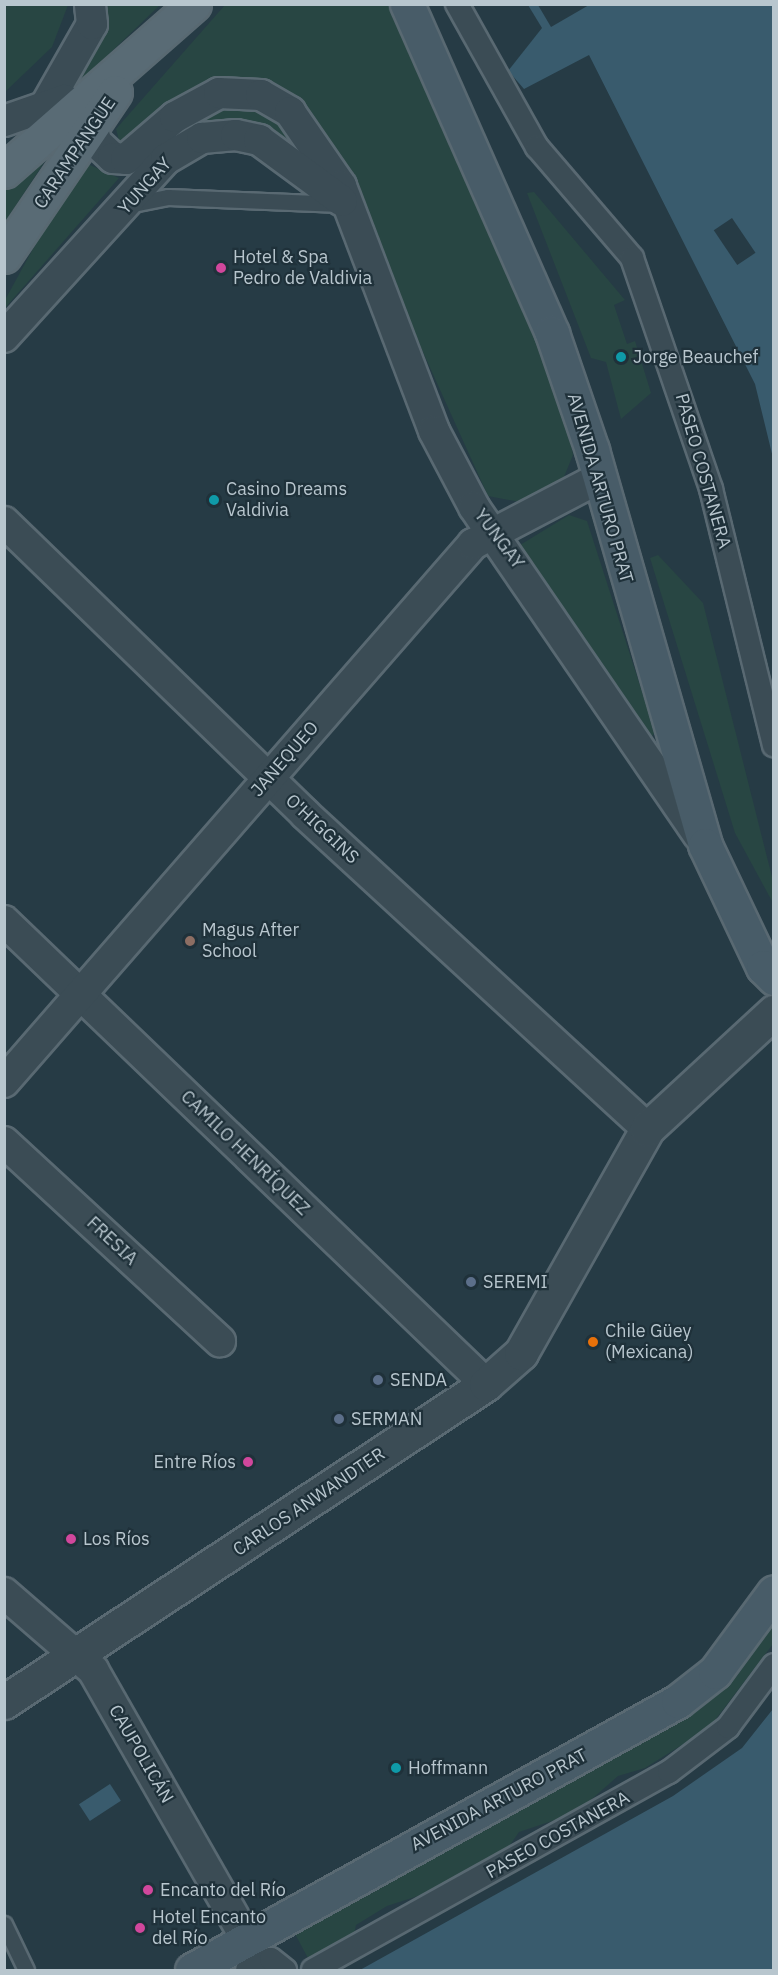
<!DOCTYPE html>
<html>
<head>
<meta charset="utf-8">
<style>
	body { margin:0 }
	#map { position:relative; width:778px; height:1975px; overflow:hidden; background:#263b45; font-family:"IBM Plex Sans",sans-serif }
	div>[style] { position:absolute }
	.green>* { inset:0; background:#284643 }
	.water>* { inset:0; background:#395b6d; transform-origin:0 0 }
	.pier>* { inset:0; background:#263b45; transform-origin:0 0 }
	.roads { filter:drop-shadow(2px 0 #596972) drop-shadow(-2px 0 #596972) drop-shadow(0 2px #596972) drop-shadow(0 -2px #596972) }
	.service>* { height:15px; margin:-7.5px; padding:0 7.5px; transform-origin:7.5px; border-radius:7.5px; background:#3b4c55 }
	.pedestrian>* { height:22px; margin:-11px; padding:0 11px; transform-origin:11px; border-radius:11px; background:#3b4c55 }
	.minor>* { height:30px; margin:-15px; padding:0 15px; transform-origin:15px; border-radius:15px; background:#3b4c55 }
	.tertiary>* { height:33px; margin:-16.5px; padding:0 16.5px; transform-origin:16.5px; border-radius:16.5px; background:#3b4c55 }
	.secondary>* { height:33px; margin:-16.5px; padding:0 16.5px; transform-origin:16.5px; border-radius:16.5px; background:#485c68 }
	.primary>* { height:33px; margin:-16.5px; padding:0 16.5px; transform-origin:16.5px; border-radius:16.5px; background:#596b75 }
	.dots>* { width:16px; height:16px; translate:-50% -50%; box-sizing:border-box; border:3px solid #1f313a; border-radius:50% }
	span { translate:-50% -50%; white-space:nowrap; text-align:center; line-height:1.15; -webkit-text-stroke:4.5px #1f313a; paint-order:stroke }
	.street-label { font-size:18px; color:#b8c6ce }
	.poi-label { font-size:18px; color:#b8c6ce }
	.left { translate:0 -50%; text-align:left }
	.right { translate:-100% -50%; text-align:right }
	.frame { position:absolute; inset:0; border:6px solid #b8c6ce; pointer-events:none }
</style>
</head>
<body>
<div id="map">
	<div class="green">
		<div style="clip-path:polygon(5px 4px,68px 5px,52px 47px,5px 92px)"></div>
		<div style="clip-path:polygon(99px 5px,160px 5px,81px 81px,74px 74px)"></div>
		<div style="clip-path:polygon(225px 5px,388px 5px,518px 283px,569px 433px,573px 455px,561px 484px,520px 502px,488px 496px,390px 279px,269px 84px,245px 78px,215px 81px,133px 147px,120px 144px,116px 129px)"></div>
		<div style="clip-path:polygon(241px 103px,268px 112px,287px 127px,304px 158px,248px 124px,212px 120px,174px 127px,213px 104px)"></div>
		<div style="clip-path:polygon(66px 129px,5px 222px,5px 186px)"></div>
		<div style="clip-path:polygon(81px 161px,119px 178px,5px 308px,5px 300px)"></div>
		<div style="clip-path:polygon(534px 192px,625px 300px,614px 305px,627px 344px,635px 341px,651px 393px,621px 419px,606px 362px,591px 358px,527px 193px)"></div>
		<div style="clip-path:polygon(569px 515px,587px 521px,655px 732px,649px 741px,640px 736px,520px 545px)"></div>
		<div style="clip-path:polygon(658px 555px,703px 603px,773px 881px,773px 903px,735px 833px,650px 558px)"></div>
		<div style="clip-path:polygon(773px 1621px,773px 1644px,709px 1728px,645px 1768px,618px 1776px,576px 1813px,519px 1832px,508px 1848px,424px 1894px,387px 1906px,356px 1925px,353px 1939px,310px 1962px,294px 1932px,700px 1709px,737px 1676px)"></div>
	</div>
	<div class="water">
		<div style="clip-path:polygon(471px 5px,773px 5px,773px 458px,755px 384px,589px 55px,524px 89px,505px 67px)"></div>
		<div style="clip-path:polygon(773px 1709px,773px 1970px,360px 1970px,673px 1796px,742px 1748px)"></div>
		<div style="left:110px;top:1784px;width:20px;height:37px;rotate:57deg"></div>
	</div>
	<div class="pier">
		<div style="clip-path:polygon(471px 5px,528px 5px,542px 28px,508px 71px)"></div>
		<div style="clip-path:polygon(538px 5px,589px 5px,551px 27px)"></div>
		<div style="left:732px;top:218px;width:42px;height:22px;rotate:56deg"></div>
	</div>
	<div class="roads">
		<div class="service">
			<div style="left:128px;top:205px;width:41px;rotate:-11.3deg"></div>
			<div style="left:168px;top:197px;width:172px;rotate:2.3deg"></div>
			<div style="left:4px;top:1924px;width:51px;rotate:64.4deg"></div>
		</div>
		<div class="pedestrian">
			<div style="left:457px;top:4px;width:164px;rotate:60.8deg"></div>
			<div style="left:537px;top:147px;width:146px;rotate:49.4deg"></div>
			<div style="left:632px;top:258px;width:244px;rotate:71.1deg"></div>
			<div style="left:711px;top:489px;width:264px;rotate:76.2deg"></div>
			<div style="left:247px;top:1970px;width:26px;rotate:-25deg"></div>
			<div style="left:271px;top:1959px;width:18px;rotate:38deg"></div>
			<div style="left:313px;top:1970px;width:407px;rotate:-29.1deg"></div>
			<div style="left:669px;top:1772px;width:74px;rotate:-37.3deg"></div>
			<div style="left:728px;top:1727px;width:77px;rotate:-53.4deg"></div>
		</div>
		<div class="minor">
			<div style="left:46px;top:105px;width:93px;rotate:-60.4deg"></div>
			<div style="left:92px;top:24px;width:20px;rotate:-96deg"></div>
			<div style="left:4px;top:121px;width:64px;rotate:-19.3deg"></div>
			<div style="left:92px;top:124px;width:18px;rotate:77deg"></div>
			<div style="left:96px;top:142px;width:23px;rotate:43deg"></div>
			<div style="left:113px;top:158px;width:13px;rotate:4deg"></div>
			<div style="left:126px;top:159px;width:65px;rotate:-40.6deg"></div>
			<div style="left:175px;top:117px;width:50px;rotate:-28.6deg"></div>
			<div style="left:219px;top:93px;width:42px;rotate:2.7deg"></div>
			<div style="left:261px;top:95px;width:34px;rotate:30deg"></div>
			<div style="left:290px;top:112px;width:90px;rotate:55.4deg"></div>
			<div style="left:341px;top:186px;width:262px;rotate:69.2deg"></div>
			<div style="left:434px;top:431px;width:86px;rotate:62.2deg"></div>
			<div style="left:474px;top:507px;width:398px;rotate:55.6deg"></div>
			<div style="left:4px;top:337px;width:241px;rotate:-47.7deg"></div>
			<div style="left:166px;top:159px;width:42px;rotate:-30.3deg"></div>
			<div style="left:202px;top:138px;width:34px;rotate:-5deg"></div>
			<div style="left:236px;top:135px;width:24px;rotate:12deg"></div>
			<div style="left:259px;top:140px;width:103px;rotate:36.3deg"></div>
			<div style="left:4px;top:522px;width:419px;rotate:44.1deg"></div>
			<div style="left:305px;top:814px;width:465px;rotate:42.6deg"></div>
			<div style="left:4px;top:921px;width:668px;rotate:43.85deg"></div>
			<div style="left:4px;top:1082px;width:714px;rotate:-48.92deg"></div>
			<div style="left:473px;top:544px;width:142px;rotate:-27.6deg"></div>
			<div style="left:4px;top:1142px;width:294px;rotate:42.7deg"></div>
			<div style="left:4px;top:1593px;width:118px;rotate:40.9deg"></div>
			<div style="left:93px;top:1670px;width:311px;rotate:60.3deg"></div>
		</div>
		<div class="tertiary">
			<div style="left:4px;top:1702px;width:577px;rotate:-33.41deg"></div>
			<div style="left:486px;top:1384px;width:47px;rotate:-41.5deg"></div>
			<div style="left:521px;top:1353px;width:257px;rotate:-60.6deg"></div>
			<div style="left:647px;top:1129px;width:173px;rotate:-42.7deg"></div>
		</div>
		<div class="secondary">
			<div style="left:407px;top:4px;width:360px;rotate:66.2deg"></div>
			<div style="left:552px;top:333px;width:124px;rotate:71.1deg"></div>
			<div style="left:592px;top:450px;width:411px;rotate:74deg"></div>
			<div style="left:705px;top:845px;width:135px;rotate:64.6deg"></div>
			<div style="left:763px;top:967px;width:16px;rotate:45deg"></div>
			<div style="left:192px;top:1970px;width:555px;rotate:-28.96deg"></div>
			<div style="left:678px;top:1701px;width:47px;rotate:-38.1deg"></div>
			<div style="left:715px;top:1672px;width:99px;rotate:-53.6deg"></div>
		</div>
		<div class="primary">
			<div style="left:4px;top:171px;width:253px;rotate:-41.3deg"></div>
			<div style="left:4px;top:256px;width:198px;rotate:-55.9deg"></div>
		</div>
	</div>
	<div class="dots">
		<div style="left:221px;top:268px;background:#d1479c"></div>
		<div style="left:621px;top:357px;background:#0f9aa8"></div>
		<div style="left:214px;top:500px;background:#0f9aa8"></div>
		<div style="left:190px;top:941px;background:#8d6e63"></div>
		<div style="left:471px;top:1282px;background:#5c6f8a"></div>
		<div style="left:593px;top:1342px;background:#e8710a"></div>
		<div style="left:378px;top:1380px;background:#5c6f8a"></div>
		<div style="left:339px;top:1419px;background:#5c6f8a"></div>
		<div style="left:248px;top:1462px;background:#d1479c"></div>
		<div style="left:71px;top:1539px;background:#d1479c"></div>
		<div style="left:396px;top:1768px;background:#0f9aa8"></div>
		<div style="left:148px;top:1890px;background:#d1479c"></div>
		<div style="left:140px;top:1928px;background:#d1479c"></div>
	</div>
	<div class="street-label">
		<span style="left:75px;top:153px;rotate:-56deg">CARAMPANGUE</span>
		<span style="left:145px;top:186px;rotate:-48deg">YUNGAY</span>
		<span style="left:703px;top:471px;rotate:74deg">PASEO COSTANERA</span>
		<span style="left:600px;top:488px;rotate:74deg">AVENIDA ARTURO PRAT</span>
		<span style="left:499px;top:539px;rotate:53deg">YUNGAY</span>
		<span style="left:285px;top:759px;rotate:-49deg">JANEQUEO</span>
		<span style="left:322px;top:829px;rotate:43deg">O'HIGGINS</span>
		<span style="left:245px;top:1153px;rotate:44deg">CAMILO HENRÍQUEZ</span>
		<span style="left:112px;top:1241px;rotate:43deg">FRESIA</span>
		<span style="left:309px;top:1502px;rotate:-34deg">CARLOS ANWANDTER</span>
		<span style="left:141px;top:1754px;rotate:60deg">CAUPOLICÁN</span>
		<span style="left:499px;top:1800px;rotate:-28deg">AVENIDA ARTURO PRAT</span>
		<span style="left:558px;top:1835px;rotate:-29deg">PASEO COSTANERA</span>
	</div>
	<div class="poi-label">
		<span class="left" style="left:233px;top:268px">Hotel &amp; Spa<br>Pedro de Valdivia</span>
		<span class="left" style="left:633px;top:357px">Jorge Beauchef</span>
		<span class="left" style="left:226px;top:500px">Casino Dreams<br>Valdivia</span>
		<span class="left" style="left:202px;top:941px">Magus After<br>School</span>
		<span class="left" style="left:483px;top:1282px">SEREMI</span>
		<span class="left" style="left:605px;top:1342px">Chile Güey<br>(Mexicana)</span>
		<span class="left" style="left:390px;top:1380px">SENDA</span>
		<span class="left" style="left:351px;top:1419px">SERMAN</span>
		<span class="right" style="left:236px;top:1462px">Entre Ríos</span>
		<span class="left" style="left:83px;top:1539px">Los Ríos</span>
		<span class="left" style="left:408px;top:1768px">Hoffmann</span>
		<span class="left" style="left:160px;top:1890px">Encanto del Río</span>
		<span class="left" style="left:152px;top:1928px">Hotel Encanto<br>del Río</span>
	</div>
	<div class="frame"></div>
</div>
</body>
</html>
